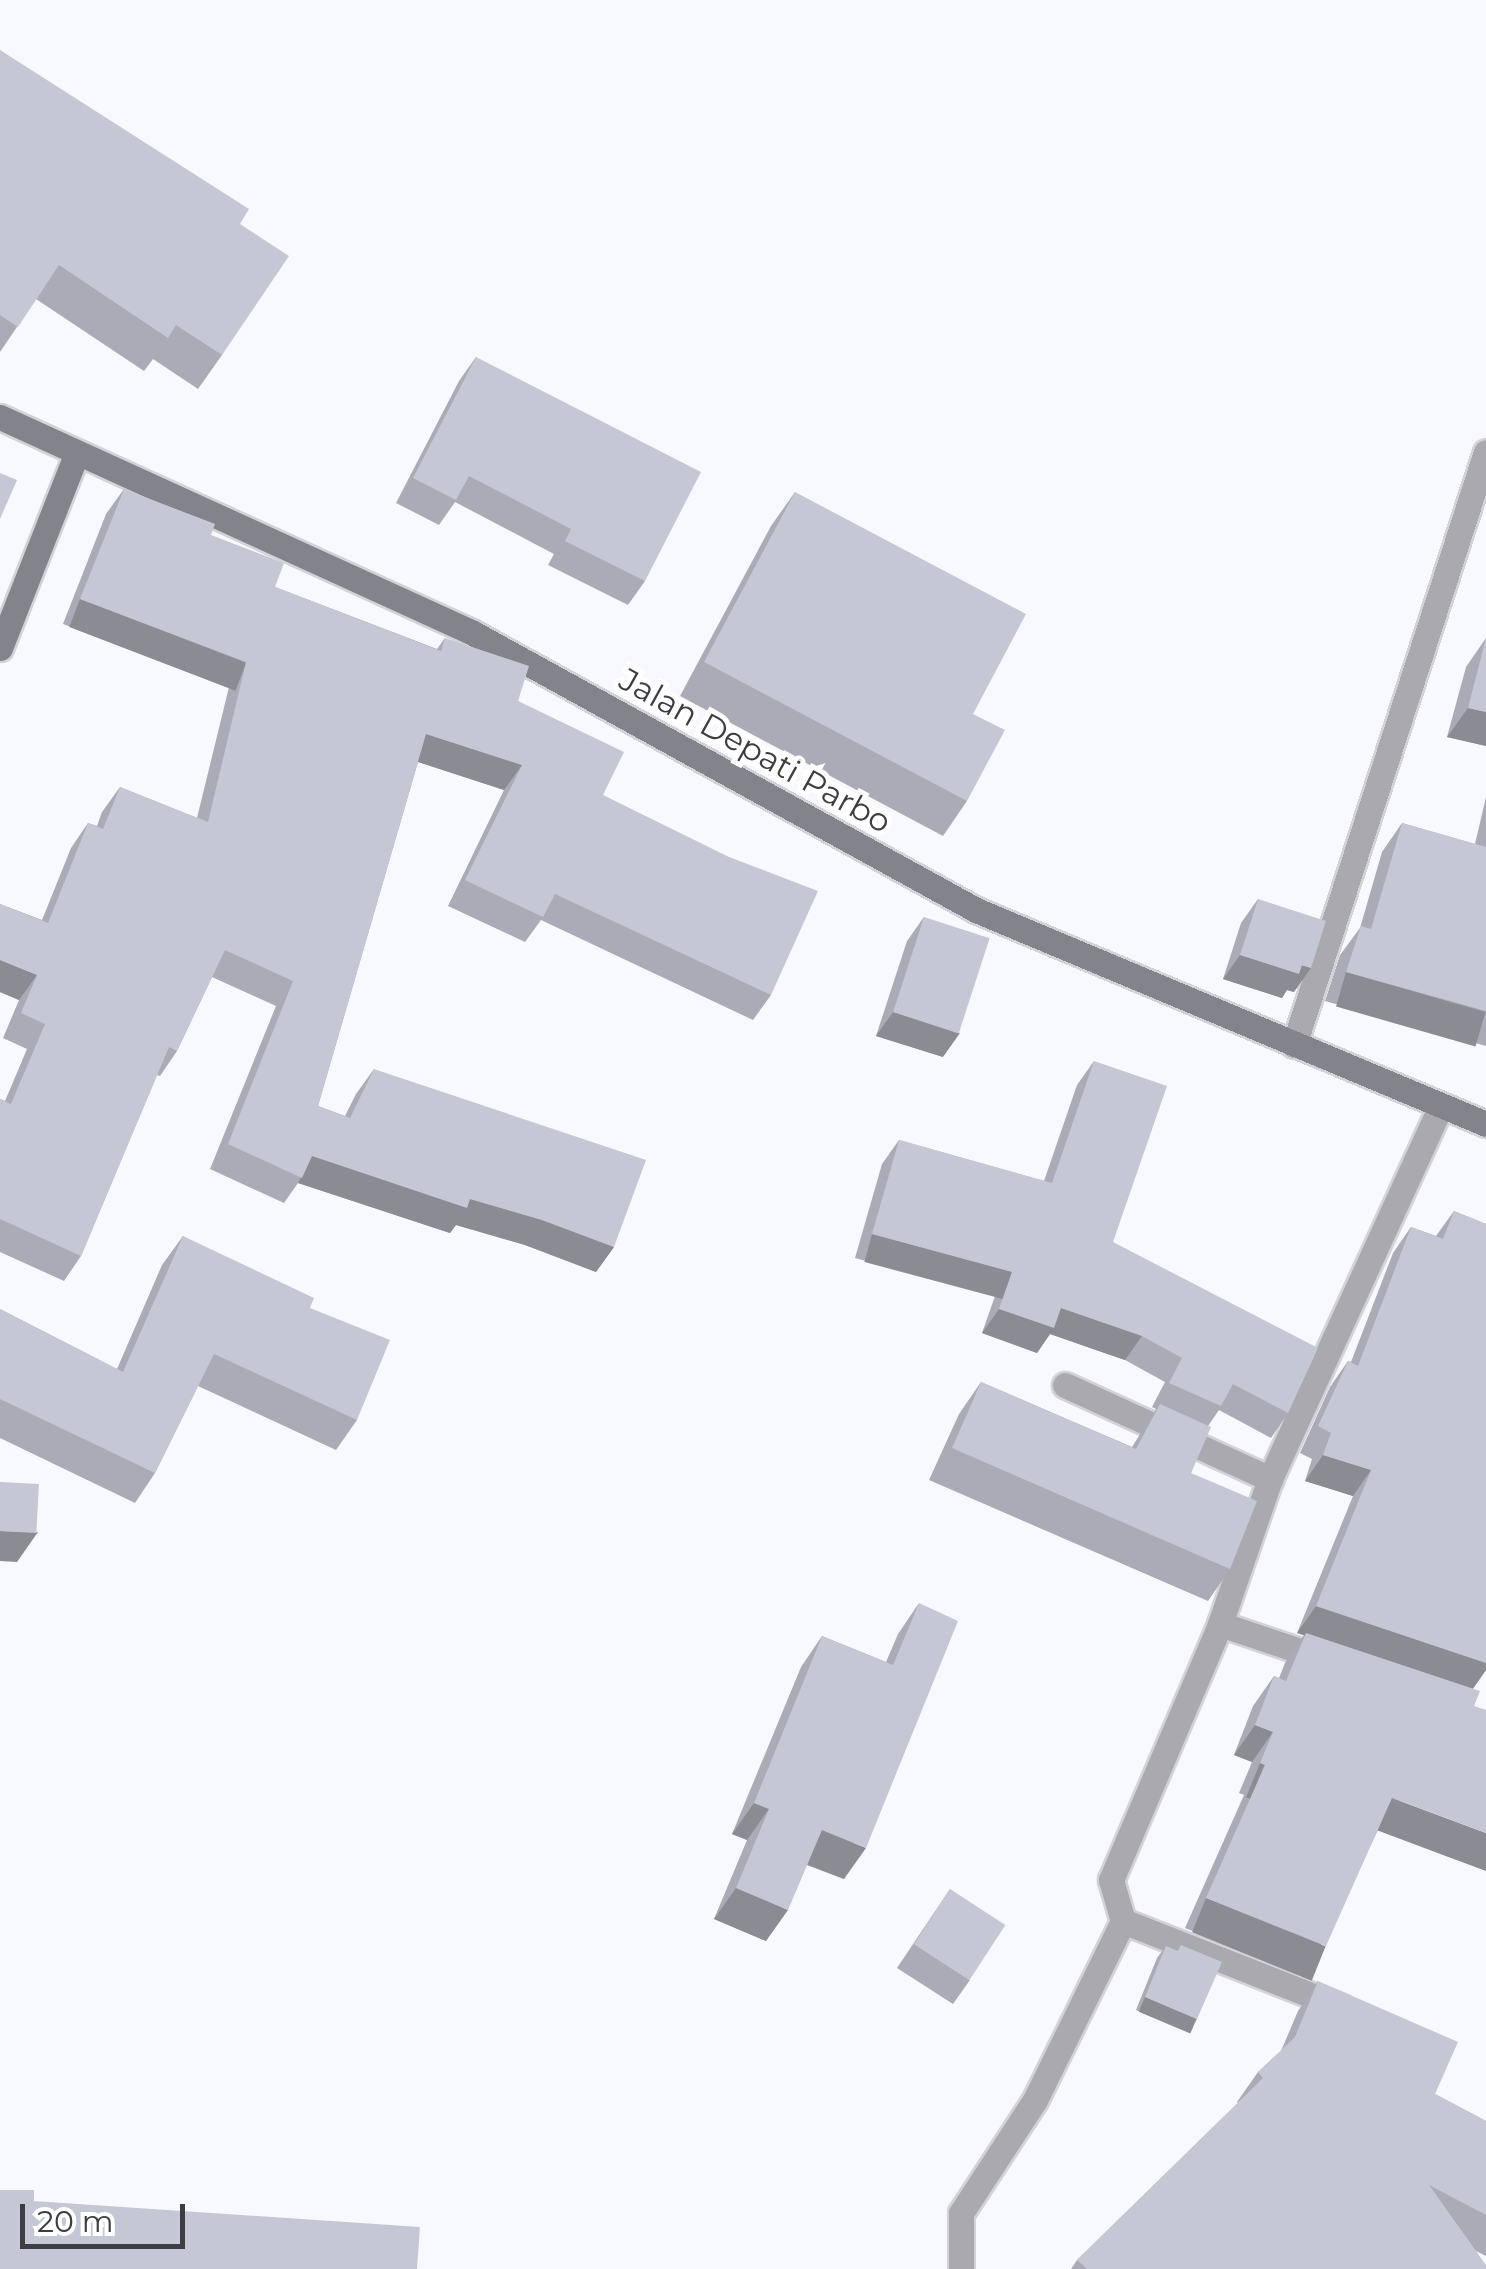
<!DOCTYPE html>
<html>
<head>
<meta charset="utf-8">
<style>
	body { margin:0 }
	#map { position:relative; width:1486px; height:2269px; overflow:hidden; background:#f8f9fe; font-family:Montserrat,sans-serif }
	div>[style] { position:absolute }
	.roads { filter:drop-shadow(2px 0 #d2d3d8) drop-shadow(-2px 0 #d2d3d8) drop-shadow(0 2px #d2d3d8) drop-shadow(0 -2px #d2d3d8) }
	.street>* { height:25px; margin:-12.5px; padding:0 12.5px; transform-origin:12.5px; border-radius:12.5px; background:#a9a9af }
	.secondary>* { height:25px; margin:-12.5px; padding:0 12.5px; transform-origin:12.5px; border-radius:12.5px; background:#82838b }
	.wall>* { inset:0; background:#aaabb6 }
	.shaded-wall>* { inset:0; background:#8b8b94; transform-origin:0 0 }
	.building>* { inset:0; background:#c6c7d4; transform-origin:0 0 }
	span { translate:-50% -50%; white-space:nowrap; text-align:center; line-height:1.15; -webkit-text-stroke:10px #fff; paint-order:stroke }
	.street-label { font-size:32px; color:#3c3c42 }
	.scale { position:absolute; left:20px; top:2204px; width:165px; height:45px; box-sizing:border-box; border:5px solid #3c3c42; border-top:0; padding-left:12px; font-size:30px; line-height:35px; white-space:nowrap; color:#3c3c42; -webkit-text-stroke:8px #fff; paint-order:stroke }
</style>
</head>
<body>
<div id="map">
	<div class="roads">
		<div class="street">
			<div style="left:1294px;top:1045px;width:623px;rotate:-72.06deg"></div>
			<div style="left:1065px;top:1385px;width:226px;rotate:24.6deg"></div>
			<div style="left:1220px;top:1624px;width:110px;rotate:18.6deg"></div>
			<div style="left:1341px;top:2007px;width:234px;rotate:-158.5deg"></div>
			<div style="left:1123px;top:1921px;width:43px;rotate:-106.3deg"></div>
			<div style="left:1111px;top:1880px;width:278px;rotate:-66.9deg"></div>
			<div style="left:1220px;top:1624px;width:153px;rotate:-71deg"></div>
			<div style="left:1270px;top:1479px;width:410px;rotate:-65.4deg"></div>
			<div style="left:961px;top:2269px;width:56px;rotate:-90deg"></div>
			<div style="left:961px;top:2213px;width:135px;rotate:-56.8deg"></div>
			<div style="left:1035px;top:2100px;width:199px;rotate:-63.8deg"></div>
		</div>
		<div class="secondary">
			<div style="left:0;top:417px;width:520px;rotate:24.54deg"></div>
			<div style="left:473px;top:633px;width:574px;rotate:28.84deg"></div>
			<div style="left:976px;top:910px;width:553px;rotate:22.76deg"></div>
			<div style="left:0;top:648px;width:207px;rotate:-68.5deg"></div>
		</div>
	</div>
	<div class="wall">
		<div style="clip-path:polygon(0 50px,240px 224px,222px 355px,198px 389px,153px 359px,144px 371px,36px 299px,0 352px)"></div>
		<div style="clip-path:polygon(476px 357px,645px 581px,628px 605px,548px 565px,554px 554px,455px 502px,439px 525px,396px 503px,459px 381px)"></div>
		<div style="clip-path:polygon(124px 489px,211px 535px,275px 587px,437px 649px,445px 638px,518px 701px,603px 795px,771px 995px,753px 1020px,541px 920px,525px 942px,448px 906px,504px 790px,418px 762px,318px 1106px,345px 1116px,356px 1094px,374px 1069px,614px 1247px,596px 1272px,525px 1245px,456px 1225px,450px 1233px,298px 1183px,284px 1203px,210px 1169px,276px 1006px,212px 977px,177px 1051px,160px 1076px,157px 1075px,81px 1256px,64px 1281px,0 1252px,0 1099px,5px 1101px,27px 1049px,3px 1038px,19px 1000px,0 992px,0 904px,42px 920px,71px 848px,88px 823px,97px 826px,102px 812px,120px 787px,197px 818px,229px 687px,63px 624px,106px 514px)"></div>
		<div style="clip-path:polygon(795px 492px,973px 714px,967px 801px,943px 836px,680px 696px,771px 526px)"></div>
		<div style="clip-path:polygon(1486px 638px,1486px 746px,1447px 737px,1466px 667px)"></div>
		<div style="clip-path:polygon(1486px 797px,1486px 1046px,1325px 1001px,1340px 955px,1360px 928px,1382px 852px,1402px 823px,1475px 844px)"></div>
		<div style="clip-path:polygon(1258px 899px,1294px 992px,1287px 990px,1282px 998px,1223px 979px,1241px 923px)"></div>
		<div style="clip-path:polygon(924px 917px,943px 1057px,876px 1036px,907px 941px)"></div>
		<div style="clip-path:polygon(1094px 1061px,1113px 1242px,1288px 1413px,1271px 1438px,1219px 1410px,1208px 1426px,1191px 1473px,1230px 1569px,1208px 1601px,929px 1480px,959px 1414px,981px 1382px,1132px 1447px,1156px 1409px,1152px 1407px,1165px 1382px,1125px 1360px,1050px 1334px,1037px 1353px,982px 1333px,995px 1296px,855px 1258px,882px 1164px,899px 1140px,1044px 1181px,1077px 1085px)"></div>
		<div style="clip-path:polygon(1454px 1211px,1486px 1224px,1486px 1670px,1473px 1689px,1474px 1706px,1378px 1830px,1305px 1976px,1185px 1928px,1244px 1795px,1239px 1793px,1252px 1762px,1234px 1755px,1253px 1706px,1274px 1676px,1279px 1678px,1285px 1663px,1304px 1635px,1297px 1633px,1353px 1496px,1305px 1481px,1312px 1459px,1300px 1453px,1330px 1387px,1348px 1361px,1351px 1362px,1393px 1253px,1411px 1227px,1436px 1236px)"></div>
		<div style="clip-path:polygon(183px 1236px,310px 1308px,357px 1420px,336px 1450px,198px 1386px,155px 1473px,135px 1503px,0 1438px,0 1309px,117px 1369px,162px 1265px)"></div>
		<div style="clip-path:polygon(919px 1603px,844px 1879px,807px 1865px,766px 1941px,714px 1919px,747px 1840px,732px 1834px,801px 1667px,822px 1636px,886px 1662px,898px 1634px)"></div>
		<div style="clip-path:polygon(950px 1889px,970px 1980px,953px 2004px,897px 1968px)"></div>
		<div style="clip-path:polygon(1181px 1945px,1197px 2019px,1189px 2032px,1136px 2010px,1157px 1958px,1166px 1946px,1177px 1951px)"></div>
		<div style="clip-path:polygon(1318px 1981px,1435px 2094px,1486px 2121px,1486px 2256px,1476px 2251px,1486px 2269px,1071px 2269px,1077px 2260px,1238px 2103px,1237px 2102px,1258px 2072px,1281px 2051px,1298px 2011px)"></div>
	</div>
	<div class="shaded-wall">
		<div style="left:80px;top:599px;width:178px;height:30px;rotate:21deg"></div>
		<div style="clip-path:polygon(1468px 708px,1486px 712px,1486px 746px,1447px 737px)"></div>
		<div style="clip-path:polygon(426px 734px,522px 765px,504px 790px,409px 759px)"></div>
		<div style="clip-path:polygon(1240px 955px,1302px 965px,1311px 968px,1294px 992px,1287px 990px,1282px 998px,1223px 979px)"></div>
		<div style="clip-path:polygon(0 960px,37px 975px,19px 1000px,0 992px)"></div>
		<div style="left:1346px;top:972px;width:145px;height:36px;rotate:16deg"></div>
		<div style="clip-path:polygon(893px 1012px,960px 1033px,943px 1057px,876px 1036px)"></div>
		<div style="clip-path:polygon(312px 1156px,470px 1199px,542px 1220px,614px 1247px,596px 1272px,525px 1245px,456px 1225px,450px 1233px,298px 1183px)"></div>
		<div style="left:872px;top:1234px;width:145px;height:29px;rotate:15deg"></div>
		<div style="clip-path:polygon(1061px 1308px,1142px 1336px,1125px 1360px,1050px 1334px,1037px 1353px,982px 1333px,999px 1309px)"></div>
		<div style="clip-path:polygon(1323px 1455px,1371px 1470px,1353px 1496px,1305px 1481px)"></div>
		<div style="clip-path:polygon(0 1531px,38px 1532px,17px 1562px,0 1561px)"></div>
		<div style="clip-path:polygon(1316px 1606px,1486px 1663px,1486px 1670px,1471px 1691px,1297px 1633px)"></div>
		<div style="clip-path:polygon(1255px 1725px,1273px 1732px,1252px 1762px,1234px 1755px)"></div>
		<div style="left:1260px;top:1763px;width:5px;height:37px;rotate:22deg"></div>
		<div style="clip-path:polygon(1392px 1798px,1486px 1833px,1486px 1871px,1371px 1828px)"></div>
		<div style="clip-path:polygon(754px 1803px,769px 1809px,747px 1840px,732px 1834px)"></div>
		<div style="clip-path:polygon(822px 1830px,866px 1848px,844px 1879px,800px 1862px)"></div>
		<div style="clip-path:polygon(736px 1888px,788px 1910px,766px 1941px,714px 1919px)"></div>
		<div style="left:1206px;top:1898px;width:129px;height:37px;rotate:22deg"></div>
		<div style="left:1145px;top:1997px;width:56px;height:16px;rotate:23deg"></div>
	</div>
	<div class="building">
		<div style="clip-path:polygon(0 50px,249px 209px,240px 224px,289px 256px,222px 355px,176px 325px,168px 338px,59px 265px,18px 327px,0 315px)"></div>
		<div style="clip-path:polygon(476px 357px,701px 472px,645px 581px,565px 541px,571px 529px,469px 476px,456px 500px,413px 478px)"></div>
		<div style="clip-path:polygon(0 473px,17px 480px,0 519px)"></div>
		<div style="clip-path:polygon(124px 489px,215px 524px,211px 535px,284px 563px,275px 587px,441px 651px,445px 638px,529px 666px,518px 701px,624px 752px,603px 795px,729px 857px,818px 891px,771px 995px,555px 894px,543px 917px,465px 880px,522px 765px,426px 734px,318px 1106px,350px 1118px,374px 1069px,646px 1160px,614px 1247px,542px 1220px,470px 1199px,467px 1208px,312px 1156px,302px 1178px,228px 1144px,293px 981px,225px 950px,177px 1051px,169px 1047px,81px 1256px,0 1219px,0 1099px,11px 1104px,45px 1024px,21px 1013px,37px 975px,0 960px,0 904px,48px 923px,88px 823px,103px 829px,120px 787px,208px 822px,246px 662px,80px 599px)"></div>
		<div style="clip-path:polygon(795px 492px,1026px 614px,973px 714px,1005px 730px,967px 801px,704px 662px)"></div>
		<div style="clip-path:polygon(1486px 638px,1486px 712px,1468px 708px)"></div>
		<div style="clip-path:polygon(1402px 823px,1486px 847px,1486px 1011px,1346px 972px,1361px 926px,1371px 929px)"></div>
		<div style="clip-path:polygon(1258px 899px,1326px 921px,1311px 968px,1302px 965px,1299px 974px,1240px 955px)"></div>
		<div style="left:924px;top:917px;width:69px;height:100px;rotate:18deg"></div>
		<div style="clip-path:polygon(1094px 1061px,1167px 1086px,1113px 1242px,1318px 1348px,1288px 1413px,1233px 1384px,1221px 1406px,1169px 1383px,1182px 1358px,1142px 1336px,1061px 1308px,1054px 1328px,999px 1309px,1012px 1272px,872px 1234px,899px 1140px,1052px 1183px)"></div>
		<div style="clip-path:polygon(1454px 1211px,1486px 1224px,1486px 1663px,1316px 1606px,1371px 1470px,1323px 1455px,1331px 1433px,1318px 1426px,1348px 1361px,1358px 1366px,1411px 1227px,1443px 1239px)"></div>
		<div style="clip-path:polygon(183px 1236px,314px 1298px,310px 1308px,390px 1340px,357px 1420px,214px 1354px,155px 1473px,0 1399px,0 1309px,123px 1372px)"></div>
		<div style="clip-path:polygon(981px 1382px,1136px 1449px,1160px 1404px,1211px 1427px,1191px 1473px,1257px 1501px,1230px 1569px,952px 1448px)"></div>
		<div style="left:0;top:1482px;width:39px;height:49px;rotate:3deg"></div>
		<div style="clip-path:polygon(919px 1603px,958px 1621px,866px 1848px,822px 1830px,788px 1910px,736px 1888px,769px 1809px,754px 1803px,822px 1636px,893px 1665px)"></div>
		<div style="clip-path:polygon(1306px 1633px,1480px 1691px,1474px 1706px,1486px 1710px,1486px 1833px,1392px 1798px,1326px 1946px,1206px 1898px,1265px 1765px,1260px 1763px,1273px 1732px,1255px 1725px,1274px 1676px,1286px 1681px)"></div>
		<div style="left:950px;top:1889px;width:66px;height:66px;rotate:33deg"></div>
		<div style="clip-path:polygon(1181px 1945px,1222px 1962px,1197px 2019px,1145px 1997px,1166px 1946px,1178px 1951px)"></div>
		<div style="clip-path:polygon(1318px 1981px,1458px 2042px,1435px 2094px,1486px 2121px,1486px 2215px,1429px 2185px,1486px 2265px,1486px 2269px,1087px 2269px,1077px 2260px,1263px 2078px,1258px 2072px,1295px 2037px)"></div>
		<div style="clip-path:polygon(0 2190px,34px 2190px,34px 2201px,420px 2227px,417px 2269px,0 2269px)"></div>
	</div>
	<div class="street-label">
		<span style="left:755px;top:751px;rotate:29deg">Jalan Depati Parbo</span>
	</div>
	<div class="scale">20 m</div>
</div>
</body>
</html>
